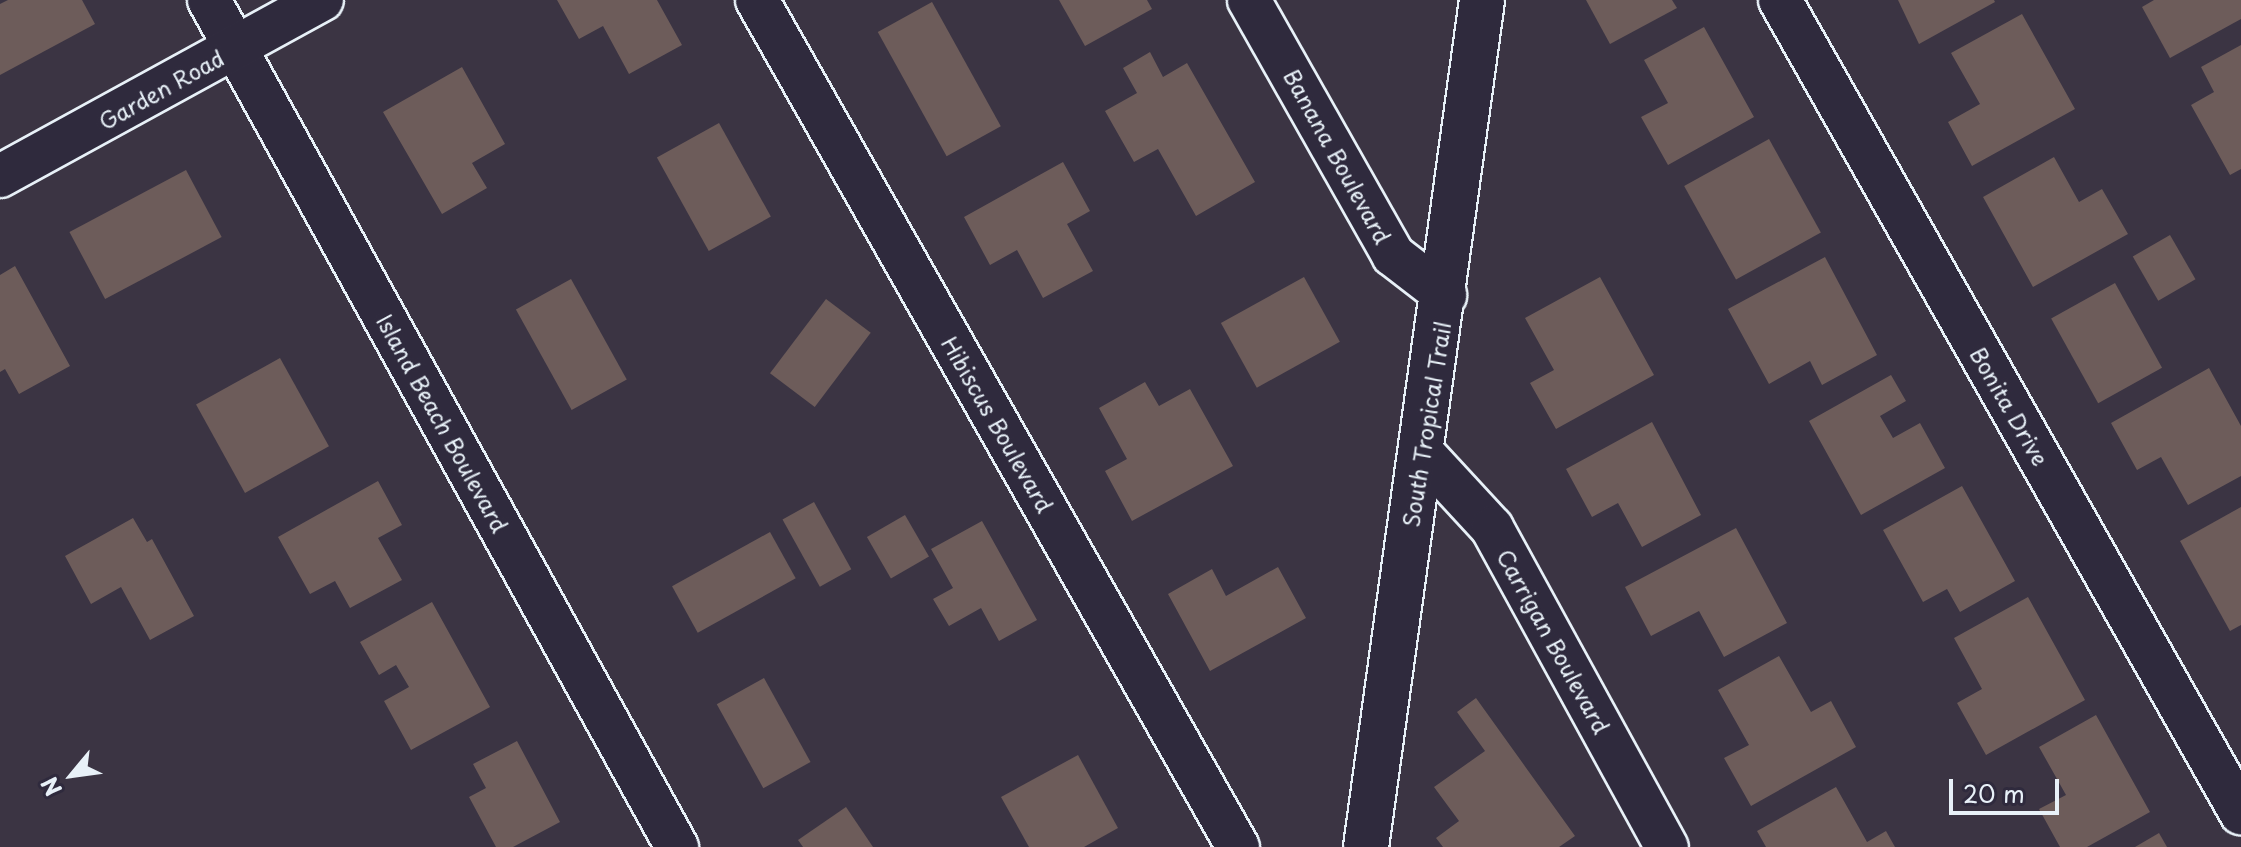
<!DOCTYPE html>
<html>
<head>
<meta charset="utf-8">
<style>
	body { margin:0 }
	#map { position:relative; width:2241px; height:847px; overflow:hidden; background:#3b3443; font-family:"Playpen Sans",sans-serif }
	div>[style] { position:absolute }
	.building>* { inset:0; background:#6d5c5a; transform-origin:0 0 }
	.roads { filter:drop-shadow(2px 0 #e8f1f8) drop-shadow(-2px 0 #e8f1f8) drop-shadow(0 2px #e8f1f8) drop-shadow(0 -2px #e8f1f8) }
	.minor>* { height:42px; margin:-21px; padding:0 21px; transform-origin:21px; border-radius:21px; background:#2f2a3d }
	.tertiary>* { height:44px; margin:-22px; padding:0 22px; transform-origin:22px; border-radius:22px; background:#2f2a3d }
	span { translate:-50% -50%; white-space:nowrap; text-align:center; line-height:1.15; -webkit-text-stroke:8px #2f2a3d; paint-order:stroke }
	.street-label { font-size:22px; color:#e8f1f8 }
	.north { position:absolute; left:32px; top:735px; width:80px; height:80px; -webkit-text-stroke:6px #2f2a3d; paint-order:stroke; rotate:241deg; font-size:22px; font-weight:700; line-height:32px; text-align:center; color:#e8f1f8 }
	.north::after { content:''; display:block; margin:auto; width:28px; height:36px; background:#e8f1f8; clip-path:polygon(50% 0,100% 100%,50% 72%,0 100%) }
	.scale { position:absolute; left:1949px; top:779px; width:110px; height:36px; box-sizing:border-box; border:4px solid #e8f1f8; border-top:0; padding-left:10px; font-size:24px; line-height:28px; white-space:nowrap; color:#e8f1f8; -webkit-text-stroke:6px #2f2a3d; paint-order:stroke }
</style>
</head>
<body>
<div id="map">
	<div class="building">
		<div style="clip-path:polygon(8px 0,82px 0,95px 24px,0 75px,0 4px)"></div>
		<div style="clip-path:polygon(557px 0,657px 0,682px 45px,629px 74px,603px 26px,579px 39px)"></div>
		<div style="clip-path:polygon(1059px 0,1147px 0,1152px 9px,1085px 46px)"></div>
		<div style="clip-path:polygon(1586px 0,1672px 0,1677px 8px,1610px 44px)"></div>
		<div style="clip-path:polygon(1898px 0,1994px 0,1995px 2px,1919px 44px)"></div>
		<div style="clip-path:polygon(2154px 0,2241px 0,2241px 19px,2170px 58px,2142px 7px)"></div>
		<div style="left:932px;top:2px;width:142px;height:62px;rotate:61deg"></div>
		<div style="clip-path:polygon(2022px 14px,2075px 109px,1972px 166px,1948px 122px,1980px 104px,1951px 53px)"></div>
		<div style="clip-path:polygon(1704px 27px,1754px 117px,1668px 165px,1641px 117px,1668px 103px,1644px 60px)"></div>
		<div style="clip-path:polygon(2241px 45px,2241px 169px,2230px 175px,2191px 105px,2214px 92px,2201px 67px)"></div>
		<div style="clip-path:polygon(1150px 52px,1163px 77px,1187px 63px,1255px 182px,1196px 216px,1158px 149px,1134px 162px,1105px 111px,1137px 93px,1123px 68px)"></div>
		<div style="clip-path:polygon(462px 67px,505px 144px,472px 163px,487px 188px,442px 214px,383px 112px)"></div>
		<div style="left:719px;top:123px;width:107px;height:71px;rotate:61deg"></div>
		<div style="left:1769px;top:139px;width:107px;height:97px;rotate:61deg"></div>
		<div style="clip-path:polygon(2054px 157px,2079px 202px,2102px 189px,2128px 234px,2033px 287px,1983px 197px)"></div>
		<div style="clip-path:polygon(1063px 162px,1090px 211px,1067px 224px,1093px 271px,1043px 298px,1017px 250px,990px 265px,964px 217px)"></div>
		<div style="left:186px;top:170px;width:76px;height:132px;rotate:62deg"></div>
		<div style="left:2170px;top:235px;width:51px;height:43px;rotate:60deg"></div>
		<div style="clip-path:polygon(1825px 257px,1877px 355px,1822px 385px,1810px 361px,1769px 384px,1728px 309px)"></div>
		<div style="clip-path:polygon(15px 266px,70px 366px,19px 394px,5px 369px,0 372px,0 275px)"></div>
		<div style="left:1304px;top:277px;width:74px;height:95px;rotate:61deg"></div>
		<div style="clip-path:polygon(1600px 277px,1654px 375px,1556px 429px,1530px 383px,1554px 370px,1525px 318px)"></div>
		<div style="left:571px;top:279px;width:115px;height:63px;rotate:61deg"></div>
		<div style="left:2115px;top:283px;width:97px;height:73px;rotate:61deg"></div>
		<div style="left:826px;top:299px;width:56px;height:93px;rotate:37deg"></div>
		<div style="left:280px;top:358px;width:101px;height:96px;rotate:61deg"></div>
		<div style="clip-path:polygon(2209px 368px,2241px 426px,2241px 476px,2188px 505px,2161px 457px,2137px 470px,2111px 423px)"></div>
		<div style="clip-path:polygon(1891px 375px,1906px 401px,1880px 416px,1893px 438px,1920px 423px,1945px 468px,1861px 515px,1809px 421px)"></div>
		<div style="clip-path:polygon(1145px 382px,1159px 406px,1190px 389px,1233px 466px,1132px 521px,1105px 471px,1127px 459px,1099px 408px)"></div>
		<div style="clip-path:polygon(1652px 422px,1701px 515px,1642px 547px,1618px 503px,1592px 517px,1566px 469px)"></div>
		<div style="clip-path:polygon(378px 481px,402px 525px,378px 538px,402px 580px,350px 608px,335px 581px,310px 594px,278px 537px)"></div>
		<div style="clip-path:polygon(1962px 486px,2015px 581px,1960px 612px,1947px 589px,1923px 602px,1883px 530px)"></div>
		<div style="left:814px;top:502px;width:77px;height:36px;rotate:61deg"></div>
		<div style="clip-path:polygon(2241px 507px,2241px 625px,2230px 631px,2180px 541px)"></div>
		<div style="left:905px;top:515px;width:48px;height:44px;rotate:60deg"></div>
		<div style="clip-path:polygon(133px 518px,147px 542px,152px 539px,194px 616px,150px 640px,121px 587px,91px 604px,65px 556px)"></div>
		<div style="clip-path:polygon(982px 521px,1037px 620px,999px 641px,981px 608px,949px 626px,933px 599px,953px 588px,931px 549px)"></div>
		<div style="clip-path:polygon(1736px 528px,1787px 623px,1724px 657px,1699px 611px,1651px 636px,1625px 587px)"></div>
		<div style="left:770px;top:532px;width:53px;height:112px;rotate:61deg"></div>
		<div style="clip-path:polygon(1278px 567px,1306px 618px,1210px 671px,1168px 594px,1212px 569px,1226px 596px)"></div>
		<div style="clip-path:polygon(2028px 597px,2085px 700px,1986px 755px,1957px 703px,1982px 689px,1954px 638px)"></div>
		<div style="clip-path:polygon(432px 602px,490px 707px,411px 750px,384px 701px,409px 687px,396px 665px,379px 675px,360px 642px)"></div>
		<div style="clip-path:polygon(1779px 656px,1811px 712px,1831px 701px,1856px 747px,1751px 806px,1724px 758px,1749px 745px,1718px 690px)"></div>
		<div style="left:764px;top:678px;width:96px;height:54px;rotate:61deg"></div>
		<div style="clip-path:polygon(1476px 698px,1575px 836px,1559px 847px,1443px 847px,1436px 838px,1459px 821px,1434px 787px,1485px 751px,1457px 712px)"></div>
		<div style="clip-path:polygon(2096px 715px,2150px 812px,2087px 847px,2060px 847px,2039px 809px,2066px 795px,2039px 747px)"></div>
		<div style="clip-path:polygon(517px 741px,560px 822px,513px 847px,496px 847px,469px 797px,486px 788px,473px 764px)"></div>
		<div style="clip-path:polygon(1078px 755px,1118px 828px,1084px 847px,1029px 847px,1001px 797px)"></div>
		<div style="clip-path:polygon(1836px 787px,1867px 842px,1886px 831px,1895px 847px,1766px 847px,1757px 831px)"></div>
		<div style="clip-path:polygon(846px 807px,873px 847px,803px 847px,798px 840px)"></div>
		<div style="clip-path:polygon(2159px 833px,2167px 847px,2135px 847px)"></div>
	</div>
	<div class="roads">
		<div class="minor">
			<div style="left:209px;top:0;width:968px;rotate:61.08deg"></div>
			<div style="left:757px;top:0;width:974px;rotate:60.41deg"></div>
			<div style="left:1249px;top:0;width:293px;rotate:60.5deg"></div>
			<div style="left:1393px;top:255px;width:66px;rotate:37.6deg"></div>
			<div style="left:1780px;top:0;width:935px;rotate:60.45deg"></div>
			<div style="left:0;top:176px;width:367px;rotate:-28.7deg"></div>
			<div style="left:1420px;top:450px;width:106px;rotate:47.3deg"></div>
			<div style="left:1492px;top:528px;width:364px;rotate:61.3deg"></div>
		</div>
		<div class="tertiary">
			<div style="left:1366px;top:847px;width:855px;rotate:-82.2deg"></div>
		</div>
	</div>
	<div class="street-label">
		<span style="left:161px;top:89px;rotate:-29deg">Garden Road</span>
		<span style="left:1338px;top:156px;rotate:61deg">Banana Boulevard</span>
		<span style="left:2010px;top:406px;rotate:60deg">Bonita Drive</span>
		<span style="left:443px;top:423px;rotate:61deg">Island Beach Boulevard</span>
		<span style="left:998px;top:424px;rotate:60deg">Hibiscus Boulevard</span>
		<span style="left:1426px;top:424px;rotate:-81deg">South Tropical Trail</span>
		<span style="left:1554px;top:641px;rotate:61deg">Carrigan Boulevard</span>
	</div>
	<div class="north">N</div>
	<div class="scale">20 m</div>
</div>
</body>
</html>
